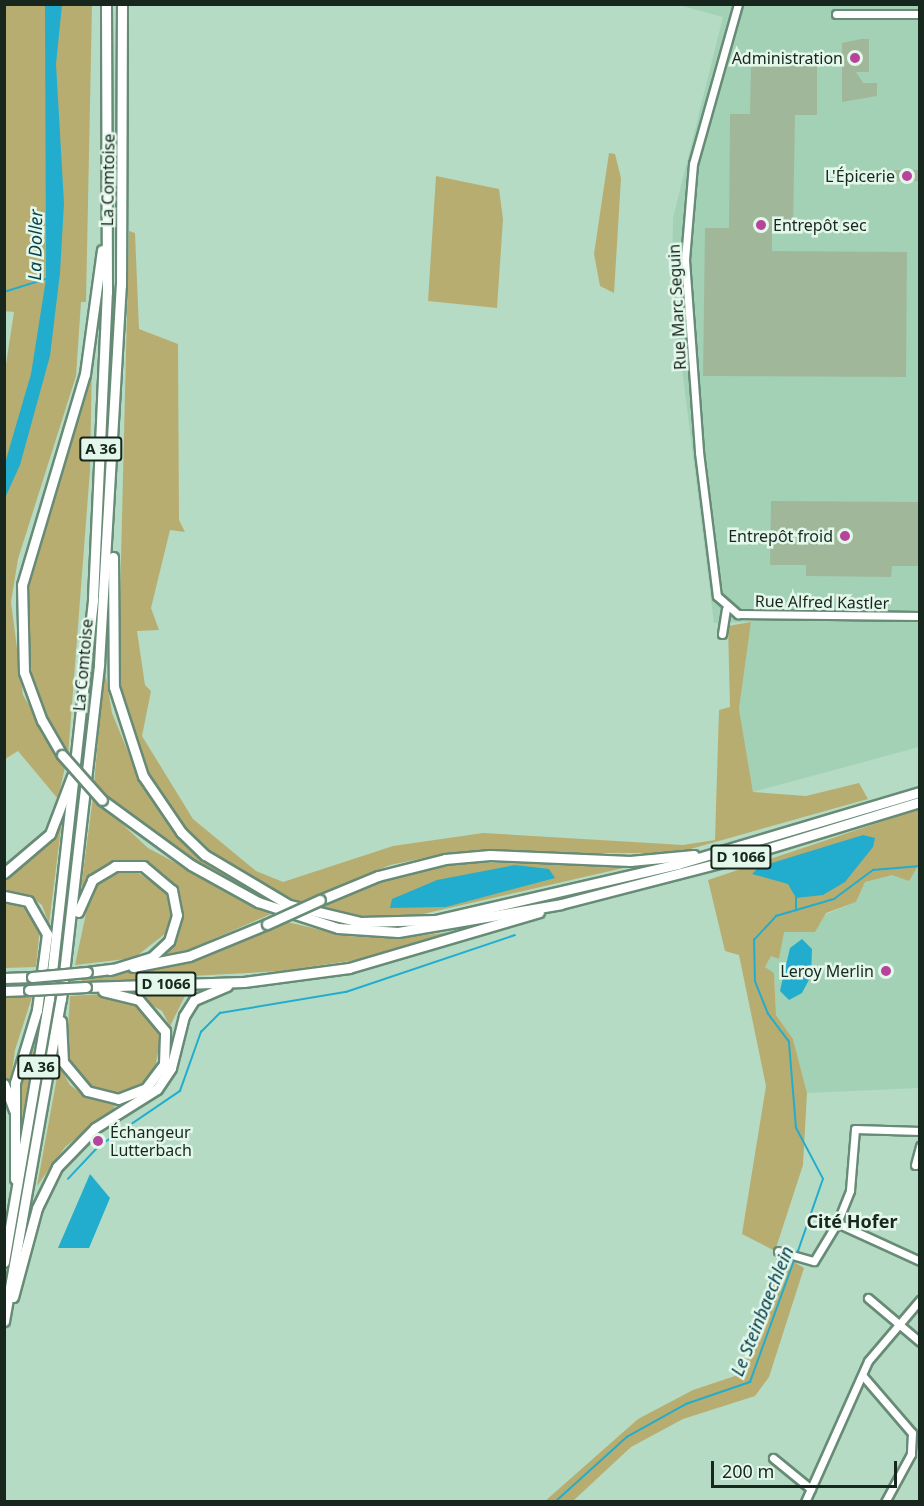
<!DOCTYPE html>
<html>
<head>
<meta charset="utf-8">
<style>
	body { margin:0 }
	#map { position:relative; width:924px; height:1506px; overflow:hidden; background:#b5dbc4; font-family:"Noto Sans",sans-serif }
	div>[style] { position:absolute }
	.built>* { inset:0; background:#a3d1b6 }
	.green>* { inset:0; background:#b8ad70 }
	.water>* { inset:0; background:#22adce }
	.stream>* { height:1.5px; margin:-0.75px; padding:0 0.75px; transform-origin:0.75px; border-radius:0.75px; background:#22adce }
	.building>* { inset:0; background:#a0b899; transform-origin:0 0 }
	.roads { filter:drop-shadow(2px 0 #678b76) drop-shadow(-2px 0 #678b76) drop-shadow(0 2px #678b76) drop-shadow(0 -2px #678b76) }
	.minor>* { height:7px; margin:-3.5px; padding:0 3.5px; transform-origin:3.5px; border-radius:3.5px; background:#fff }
	.highway>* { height:9px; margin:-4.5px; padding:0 4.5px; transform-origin:4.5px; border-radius:4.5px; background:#fff }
	.bridges { filter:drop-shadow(2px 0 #678b76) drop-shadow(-2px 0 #678b76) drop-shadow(0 2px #678b76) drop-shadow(0 -2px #678b76) }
	.highway-bridge>* { height:9px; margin:-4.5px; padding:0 4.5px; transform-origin:4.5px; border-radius:4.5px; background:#fff }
	.dots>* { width:16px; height:16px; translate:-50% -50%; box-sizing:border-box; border:3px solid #e4f7eb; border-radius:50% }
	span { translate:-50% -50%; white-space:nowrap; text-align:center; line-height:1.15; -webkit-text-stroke:5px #e4f7eb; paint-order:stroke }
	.shield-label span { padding:2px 4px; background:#e4f7eb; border:2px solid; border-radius:4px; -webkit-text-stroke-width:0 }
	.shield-label { font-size:15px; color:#18271e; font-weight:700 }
	.poi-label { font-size:16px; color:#18271e }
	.right { translate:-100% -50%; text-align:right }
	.left { translate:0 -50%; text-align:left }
	.street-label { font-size:16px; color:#18271e }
	.water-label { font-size:18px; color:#07414f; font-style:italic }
	.neighbourhood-label { font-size:18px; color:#18271e; font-weight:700 }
	.frame { position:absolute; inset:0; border:6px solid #18271e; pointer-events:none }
	.scale { position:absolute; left:711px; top:1461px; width:186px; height:27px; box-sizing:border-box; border:3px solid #18271e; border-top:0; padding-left:8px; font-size:18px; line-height:21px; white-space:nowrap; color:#18271e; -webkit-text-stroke:4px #e4f7eb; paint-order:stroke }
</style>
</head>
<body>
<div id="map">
	<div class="built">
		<div style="clip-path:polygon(679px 5px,919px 5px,919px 747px,753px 792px,739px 709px,751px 622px,714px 623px,672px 289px,673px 218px,723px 17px)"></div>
		<div style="clip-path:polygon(919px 864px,919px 1088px,807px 1093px,793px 1039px,776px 1015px,774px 974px,765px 967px,771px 956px,779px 959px,783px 932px,856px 902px,865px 882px)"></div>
	</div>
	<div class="green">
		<div style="clip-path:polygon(5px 5px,92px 5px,86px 302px,81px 302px,76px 376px,18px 559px,11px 602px,23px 695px,65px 767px,58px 799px,18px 751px,5px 759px,4px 377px,14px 312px,4px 311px)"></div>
		<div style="clip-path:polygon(609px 153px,615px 154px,621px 178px,614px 293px,600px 286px,594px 254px)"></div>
		<div style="clip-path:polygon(436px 176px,499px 189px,503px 219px,497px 308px,428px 301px)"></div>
		<div style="clip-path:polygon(129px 231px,135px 233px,139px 329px,178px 344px,179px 520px,185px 532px,170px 530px,151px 608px,159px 630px,137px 631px,145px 685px,151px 691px,142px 736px,193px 819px,256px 871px,283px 882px,393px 846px,483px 833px,683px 845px,715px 840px,719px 710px,730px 707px,728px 626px,751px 622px,739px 709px,753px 792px,806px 796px,859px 783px,868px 799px,687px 850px,659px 853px,448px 853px,390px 865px,299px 903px,215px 855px,179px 820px,149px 777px,118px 682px)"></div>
		<div style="clip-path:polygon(92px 360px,90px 470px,68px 756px,35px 694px,23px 616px,39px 540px)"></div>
		<div style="clip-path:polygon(104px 665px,112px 713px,142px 786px,188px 844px,245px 889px,168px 844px,94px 786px)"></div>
		<div style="clip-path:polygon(93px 797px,148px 848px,271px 914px,188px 950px,157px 956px,177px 934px,182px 917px,174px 885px,164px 874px,135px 860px,118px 861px,98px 869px,81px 888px)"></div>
		<div style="clip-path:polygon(919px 809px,919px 864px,909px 881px,892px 875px,865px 882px,856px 902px,826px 913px,815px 932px,784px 932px,779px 959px,771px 956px,765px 967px,774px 973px,776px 1015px,793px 1039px,807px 1093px,803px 1165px,775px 1251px,742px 1234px,766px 1086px,739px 955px,725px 951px,708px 880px)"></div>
		<div style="clip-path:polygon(62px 820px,49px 924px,42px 905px,30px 896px,5px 890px,4px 877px,43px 849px)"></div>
		<div style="clip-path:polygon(467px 862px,632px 866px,423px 914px,368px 917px,312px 908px,378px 880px)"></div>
		<div style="clip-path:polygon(134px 870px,166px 892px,171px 916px,166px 933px,134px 958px,75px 965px,91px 890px,106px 875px)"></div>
		<div style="clip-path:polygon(4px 899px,35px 913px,40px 927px,36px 967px,5px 968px)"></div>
		<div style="clip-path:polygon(283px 921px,347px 936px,398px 938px,463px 931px,363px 959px,281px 971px,82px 982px,82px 977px,163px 967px)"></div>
		<div style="clip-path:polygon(189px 988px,170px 1026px,162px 1011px,126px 990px)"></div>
		<div style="clip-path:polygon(33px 994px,15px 1050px,10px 1087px,5px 1076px,5px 995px)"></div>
		<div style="clip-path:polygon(104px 994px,144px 1008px,161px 1039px,154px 1072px,131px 1092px,100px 1093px,85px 1085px,66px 1058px,70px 996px)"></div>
		<div style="clip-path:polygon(38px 1019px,23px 1122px,20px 1082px)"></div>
		<div style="clip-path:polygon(59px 1066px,70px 1085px,86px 1097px,115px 1104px,114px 1109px,65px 1147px,37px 1186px)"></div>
		<div style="clip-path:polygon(784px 1256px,804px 1268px,769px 1377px,755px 1396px,683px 1419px,631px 1447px,573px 1501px,544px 1502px,638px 1419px,693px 1390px,741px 1374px)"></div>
	</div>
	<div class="water">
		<div style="clip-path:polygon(45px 5px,62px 5px,56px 64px,64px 203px,60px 273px,50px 356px,20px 465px,5px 498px,5px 463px,31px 374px,46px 279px)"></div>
		<div style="clip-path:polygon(863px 835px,875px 838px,873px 847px,845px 882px,823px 895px,796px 898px,788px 884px,752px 874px,759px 867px)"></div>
		<div style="clip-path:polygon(515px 865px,549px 869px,555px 878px,446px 907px,390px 908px,392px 899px,437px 880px)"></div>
		<div style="clip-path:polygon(802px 939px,812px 949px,811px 976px,802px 993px,789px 1000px,780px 991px,782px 982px,790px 948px)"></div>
		<div style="clip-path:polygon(90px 1174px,110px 1198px,89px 1248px,58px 1248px)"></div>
	</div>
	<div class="stream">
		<div style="left:4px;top:292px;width:44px;rotate:-17.2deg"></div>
		<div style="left:796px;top:911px;width:13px;rotate:-90deg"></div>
		<div style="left:68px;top:1179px;width:45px;rotate:-46.8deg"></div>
		<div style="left:99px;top:1146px;width:98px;rotate:-34.2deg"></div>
		<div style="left:180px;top:1091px;width:63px;rotate:-70.4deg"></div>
		<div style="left:201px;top:1032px;width:27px;rotate:-45deg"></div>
		<div style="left:220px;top:1013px;width:128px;rotate:-9.5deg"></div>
		<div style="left:346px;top:992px;width:178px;rotate:-18.6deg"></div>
		<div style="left:797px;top:1254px;width:79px;rotate:-70.9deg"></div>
		<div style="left:823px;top:1179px;width:58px;rotate:-117.9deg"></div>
		<div style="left:796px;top:1128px;width:86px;rotate:-94.7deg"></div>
		<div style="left:789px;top:1042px;width:35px;rotate:-127deg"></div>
		<div style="left:768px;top:1014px;width:35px;rotate:-112deg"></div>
		<div style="left:755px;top:981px;width:41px;rotate:-91.4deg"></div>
		<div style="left:754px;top:940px;width:33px;rotate:-47deg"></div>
		<div style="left:776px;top:916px;width:60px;rotate:-16.3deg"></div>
		<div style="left:834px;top:899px;width:49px;rotate:-36.6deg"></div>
		<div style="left:873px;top:870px;width:47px;rotate:-4.9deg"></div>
		<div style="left:555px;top:1502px;width:97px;rotate:-42.1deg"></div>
		<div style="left:627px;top:1437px;width:68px;rotate:-29.2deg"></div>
		<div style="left:686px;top:1404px;width:68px;rotate:-19deg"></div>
		<div style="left:750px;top:1382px;width:132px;rotate:-70.1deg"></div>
	</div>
	<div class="building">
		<div style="clip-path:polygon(861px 39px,869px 39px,869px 72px,856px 72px,863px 83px,877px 83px,877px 96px,842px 102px,842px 43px)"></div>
		<div style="clip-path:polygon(751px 66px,817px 66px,817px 115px,795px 115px,793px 228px,772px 228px,772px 251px,907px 252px,906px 377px,703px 376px,705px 228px,729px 228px,730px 114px,750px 114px)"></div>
		<div style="left:894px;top:170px;width:26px;height:11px"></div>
		<div style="clip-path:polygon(771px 501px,920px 502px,920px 566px,892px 566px,891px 577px,806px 576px,806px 565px,770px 565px)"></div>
	</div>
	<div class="roads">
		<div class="minor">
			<div style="left:738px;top:4px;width:166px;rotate:105.7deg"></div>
			<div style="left:693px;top:164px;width:96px;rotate:94.8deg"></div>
			<div style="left:685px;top:260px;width:193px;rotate:85.8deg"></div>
			<div style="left:699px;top:452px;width:145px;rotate:82.9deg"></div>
			<div style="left:717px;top:596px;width:28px;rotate:41deg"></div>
			<div style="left:738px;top:614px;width:182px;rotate:0.6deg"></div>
			<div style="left:836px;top:14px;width:84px"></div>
			<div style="left:722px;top:634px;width:25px;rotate:-81deg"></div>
			<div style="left:915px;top:1165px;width:20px;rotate:-75deg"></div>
			<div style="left:837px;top:1223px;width:35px;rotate:-68deg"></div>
			<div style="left:850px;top:1190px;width:61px;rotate:-85.3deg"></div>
			<div style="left:855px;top:1129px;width:65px;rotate:1.8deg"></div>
			<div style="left:778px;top:1251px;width:37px;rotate:16deg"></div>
			<div style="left:814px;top:1261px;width:44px;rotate:-58.8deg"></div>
			<div style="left:837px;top:1223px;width:91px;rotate:24.6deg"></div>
			<div style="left:868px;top:1298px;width:68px;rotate:40.2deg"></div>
			<div style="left:863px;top:1376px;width:75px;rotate:49.3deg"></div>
			<div style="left:912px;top:1433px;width:21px;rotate:93deg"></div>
			<div style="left:911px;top:1454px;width:55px;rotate:118.4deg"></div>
			<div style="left:773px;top:1458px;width:49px;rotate:39.2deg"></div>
			<div style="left:805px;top:1502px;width:154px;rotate:-65.9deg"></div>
			<div style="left:868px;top:1361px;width:80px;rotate:-49.6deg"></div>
		</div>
		<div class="highway">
			<div style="left:113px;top:557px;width:130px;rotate:89.6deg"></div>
			<div style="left:114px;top:687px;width:94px;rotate:72deg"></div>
			<div style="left:143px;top:776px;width:68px;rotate:55.8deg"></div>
			<div style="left:181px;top:832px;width:33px;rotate:44deg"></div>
			<div style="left:205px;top:855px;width:98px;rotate:30.8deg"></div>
			<div style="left:289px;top:905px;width:74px;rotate:13.3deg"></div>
			<div style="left:361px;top:922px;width:75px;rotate:-1.5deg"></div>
			<div style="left:436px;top:920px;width:248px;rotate:-13deg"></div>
			<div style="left:678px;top:864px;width:252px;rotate:-16.6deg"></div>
			<div style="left:62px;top:755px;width:39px;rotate:-120deg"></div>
			<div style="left:42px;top:721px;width:52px;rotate:-110.2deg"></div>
			<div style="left:24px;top:672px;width:87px;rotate:-91.3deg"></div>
			<div style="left:22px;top:585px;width:220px;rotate:-73.4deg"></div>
			<div style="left:85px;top:374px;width:125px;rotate:-82.2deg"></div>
			<div style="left:102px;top:800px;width:110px;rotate:36.1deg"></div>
			<div style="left:191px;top:865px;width:77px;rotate:28.9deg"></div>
			<div style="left:258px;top:902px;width:84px;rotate:18deg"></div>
			<div style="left:338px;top:928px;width:60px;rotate:3.8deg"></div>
			<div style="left:398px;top:932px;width:165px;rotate:-9.7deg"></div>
			<div style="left:561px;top:904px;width:164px;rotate:-14.5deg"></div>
			<div style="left:720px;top:863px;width:209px;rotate:-17deg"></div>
			<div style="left:4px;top:873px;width:60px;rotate:-40.3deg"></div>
			<div style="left:50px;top:834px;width:62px;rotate:-69.2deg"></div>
			<div style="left:4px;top:896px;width:25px;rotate:12deg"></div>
			<div style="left:28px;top:901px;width:38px;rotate:60deg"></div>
			<div style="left:47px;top:934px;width:77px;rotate:97.5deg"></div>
			<div style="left:37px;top:1010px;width:76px;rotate:106.8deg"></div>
			<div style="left:15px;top:1083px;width:96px;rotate:90deg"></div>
			<div style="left:320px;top:900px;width:63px;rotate:-22.5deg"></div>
			<div style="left:378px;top:876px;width:69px;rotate:-14.2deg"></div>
			<div style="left:445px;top:859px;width:45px;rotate:-5.1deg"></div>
			<div style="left:490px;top:855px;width:140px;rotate:2.5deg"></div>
			<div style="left:630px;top:861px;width:64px;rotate:-5.4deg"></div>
			<div style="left:78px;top:912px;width:35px;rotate:-66deg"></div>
			<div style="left:92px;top:880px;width:27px;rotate:-31deg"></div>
			<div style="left:115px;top:866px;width:28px"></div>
			<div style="left:143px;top:866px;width:38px;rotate:40deg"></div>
			<div style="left:172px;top:890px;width:25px;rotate:79deg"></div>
			<div style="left:177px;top:915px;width:27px;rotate:107deg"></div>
			<div style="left:169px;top:941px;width:23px;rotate:137deg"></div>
			<div style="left:152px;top:957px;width:44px;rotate:162.8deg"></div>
			<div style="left:133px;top:967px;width:57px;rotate:-11.1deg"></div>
			<div style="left:189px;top:956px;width:84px;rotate:-22.3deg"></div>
			<div style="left:87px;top:972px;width:26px;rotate:-7deg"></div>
			<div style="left:4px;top:978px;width:28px;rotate:-2deg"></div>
			<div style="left:86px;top:987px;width:158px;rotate:-1.8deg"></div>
			<div style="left:244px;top:982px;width:106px;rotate:-7.6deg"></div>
			<div style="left:349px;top:968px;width:198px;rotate:-16.4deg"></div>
			<div style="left:4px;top:991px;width:25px;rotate:-2deg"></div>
			<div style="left:61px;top:1021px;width:41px;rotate:87.2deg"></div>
			<div style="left:63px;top:1062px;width:38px;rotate:50deg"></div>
			<div style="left:87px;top:1091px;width:32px;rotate:14deg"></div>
			<div style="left:118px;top:1099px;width:30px;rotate:-21deg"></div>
			<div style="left:146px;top:1088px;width:30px;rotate:-53deg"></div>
			<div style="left:164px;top:1064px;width:33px;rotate:-88deg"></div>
			<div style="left:165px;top:1031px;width:40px;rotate:-130deg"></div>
			<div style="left:139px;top:1000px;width:37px;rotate:-166deg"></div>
			<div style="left:4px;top:1084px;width:28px;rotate:69deg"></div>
			<div style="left:4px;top:1262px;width:267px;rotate:-80.3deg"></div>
			<div style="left:49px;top:999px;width:403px;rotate:-83.7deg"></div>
			<div style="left:93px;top:598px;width:306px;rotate:-87.4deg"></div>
			<div style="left:107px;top:292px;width:288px;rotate:-90.2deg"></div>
			<div style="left:13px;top:1297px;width:92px;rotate:-74.9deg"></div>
			<div style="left:37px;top:1208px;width:46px;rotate:-64deg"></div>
			<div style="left:57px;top:1167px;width:54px;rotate:-45.7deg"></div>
			<div style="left:95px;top:1128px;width:73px;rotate:-32.2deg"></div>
			<div style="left:157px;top:1089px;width:25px;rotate:-56deg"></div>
			<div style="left:171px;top:1068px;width:54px;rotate:-76deg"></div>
			<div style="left:184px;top:1016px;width:19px;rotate:-58deg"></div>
			<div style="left:194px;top:1000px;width:36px;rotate:-23deg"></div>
			<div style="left:4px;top:1321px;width:327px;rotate:-80deg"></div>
			<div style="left:61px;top:999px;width:337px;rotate:-83.5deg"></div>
			<div style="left:99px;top:664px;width:380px;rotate:-86.7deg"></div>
			<div style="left:121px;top:285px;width:281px;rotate:-89.8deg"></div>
		</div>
	</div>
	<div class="bridges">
		<div class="highway-bridge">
			<div style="left:62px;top:755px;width:60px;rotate:48.4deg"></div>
			<div style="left:267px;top:924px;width:58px;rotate:-24.4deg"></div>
			<div style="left:32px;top:977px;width:55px;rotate:-5.2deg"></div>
			<div style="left:29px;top:990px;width:57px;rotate:-3deg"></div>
		</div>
	</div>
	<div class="dots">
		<div style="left:855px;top:58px;background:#b8439b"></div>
		<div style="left:907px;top:176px;background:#b8439b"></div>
		<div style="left:761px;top:225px;background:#b8439b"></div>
		<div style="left:845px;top:536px;background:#b8439b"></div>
		<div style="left:886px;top:971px;background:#b8439b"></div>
		<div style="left:98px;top:1141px;background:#b8439b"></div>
	</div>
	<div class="shield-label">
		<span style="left:101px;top:449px">A 36</span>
		<span style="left:741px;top:857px">D 1066</span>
		<span style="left:166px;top:984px">D 1066</span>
		<span style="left:39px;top:1067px">A 36</span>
	</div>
	<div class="poi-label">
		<span class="right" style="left:843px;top:58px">Administration</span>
		<span class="right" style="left:895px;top:176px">L'Épicerie</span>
		<span class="left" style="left:773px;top:225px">Entrepôt sec</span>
		<span class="right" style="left:833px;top:536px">Entrepôt froid</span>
		<span class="right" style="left:874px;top:971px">Leroy Merlin</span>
		<span class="left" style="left:110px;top:1141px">Échangeur<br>Lutterbach</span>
	</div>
	<div class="street-label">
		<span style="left:108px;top:180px;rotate:-89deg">La Comtoise</span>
		<span style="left:677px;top:307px;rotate:-93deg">Rue Marc Seguin</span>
		<span style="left:822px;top:602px;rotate:1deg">Rue Alfred Kastler</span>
		<span style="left:83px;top:665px;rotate:-85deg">La Comtoise</span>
	</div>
	<div class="water-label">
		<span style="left:35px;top:245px;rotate:-89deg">La Doller</span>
		<span style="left:762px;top:1311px;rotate:-68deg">Le Steinbaechlein</span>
	</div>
	<div class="neighbourhood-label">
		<span style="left:852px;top:1221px">Cité Hofer</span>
	</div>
	<div class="frame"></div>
	<div class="scale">200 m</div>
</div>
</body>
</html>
